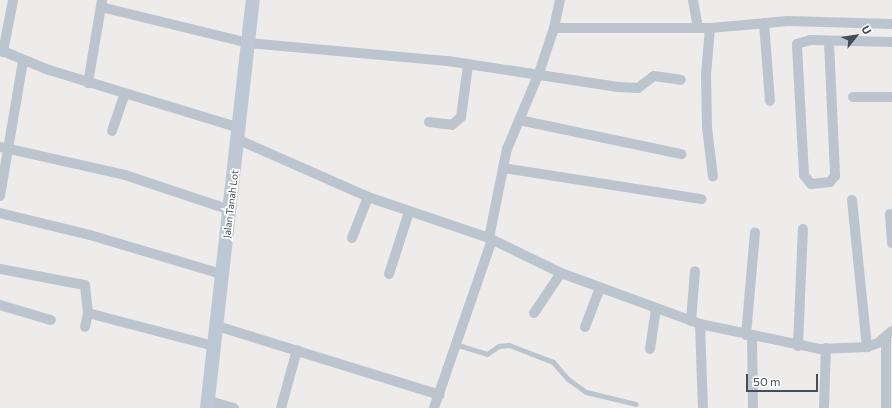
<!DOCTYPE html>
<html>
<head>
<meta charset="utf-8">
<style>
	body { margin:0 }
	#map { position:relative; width:892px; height:408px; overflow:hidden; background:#eeebeb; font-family:Commissioner,sans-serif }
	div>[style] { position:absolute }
	.lane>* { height:5px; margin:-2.5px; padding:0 2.5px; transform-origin:2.5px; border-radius:2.5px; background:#bcc5ce }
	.street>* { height:10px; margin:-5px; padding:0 5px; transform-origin:5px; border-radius:5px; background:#bcc5ce }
	.secondary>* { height:14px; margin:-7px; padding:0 7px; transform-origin:7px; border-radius:7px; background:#bdc8d4 }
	span { translate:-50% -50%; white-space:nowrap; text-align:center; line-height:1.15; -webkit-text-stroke:3.5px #fff; paint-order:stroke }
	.street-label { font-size:10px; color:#444e58 }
	.north { position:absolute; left:836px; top:16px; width:40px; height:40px; -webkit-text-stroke:3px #fff; paint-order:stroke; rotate:60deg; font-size:11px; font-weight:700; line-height:16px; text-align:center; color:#444e58 }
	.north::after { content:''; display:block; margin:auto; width:14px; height:18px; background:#444e58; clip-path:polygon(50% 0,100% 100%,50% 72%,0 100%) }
	.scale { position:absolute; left:746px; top:374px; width:72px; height:18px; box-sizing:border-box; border:2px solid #444e58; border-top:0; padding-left:5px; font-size:12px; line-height:14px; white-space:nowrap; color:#444e58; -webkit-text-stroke:3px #fff; paint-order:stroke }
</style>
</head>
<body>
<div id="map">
	<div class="lane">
		<div style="left:458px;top:345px;width:30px;rotate:17deg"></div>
		<div style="left:487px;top:354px;width:14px;rotate:-34deg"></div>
		<div style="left:499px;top:346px;width:10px;rotate:-6deg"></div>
		<div style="left:509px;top:345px;width:47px;rotate:21.1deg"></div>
		<div style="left:553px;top:362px;width:23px;rotate:49deg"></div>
		<div style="left:568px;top:379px;width:22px;rotate:36deg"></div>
		<div style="left:586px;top:392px;width:51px;rotate:13.5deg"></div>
	</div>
	<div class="street">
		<div style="left:693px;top:0;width:28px;rotate:80deg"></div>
		<div style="left:101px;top:7px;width:152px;rotate:13.7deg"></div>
		<div style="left:249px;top:43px;width:200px;rotate:5.2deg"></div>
		<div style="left:448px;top:61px;width:172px;rotate:8.7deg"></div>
		<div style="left:618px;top:87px;width:20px;rotate:3deg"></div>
		<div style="left:638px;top:88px;width:20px;rotate:-37deg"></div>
		<div style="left:654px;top:76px;width:27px;rotate:8deg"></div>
		<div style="left:764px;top:23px;width:78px;rotate:85.6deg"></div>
		<div style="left:554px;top:28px;width:156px"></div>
		<div style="left:710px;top:28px;width:78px;rotate:-5.1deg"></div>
		<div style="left:788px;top:21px;width:104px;rotate:1.7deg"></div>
		<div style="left:710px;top:28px;width:47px;rotate:94.9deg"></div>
		<div style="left:706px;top:75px;width:52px;rotate:88.9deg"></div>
		<div style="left:707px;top:127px;width:50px;rotate:83.2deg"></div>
		<div style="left:829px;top:42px;width:134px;rotate:87.4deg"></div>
		<div style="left:835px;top:176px;width:8px;rotate:130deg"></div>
		<div style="left:830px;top:182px;width:19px;rotate:174deg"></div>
		<div style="left:811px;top:184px;width:11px;rotate:-128deg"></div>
		<div style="left:804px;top:175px;width:131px;rotate:-93.1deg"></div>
		<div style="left:797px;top:44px;width:14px;rotate:-17deg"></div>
		<div style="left:810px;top:40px;width:82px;rotate:1.4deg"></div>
		<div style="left:0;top:50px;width:53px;rotate:22.2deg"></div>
		<div style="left:49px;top:70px;width:200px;rotate:16.9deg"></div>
		<div style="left:3px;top:52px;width:53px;rotate:-79.1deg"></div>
		<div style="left:88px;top:83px;width:84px;rotate:-80.4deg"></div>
		<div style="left:853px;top:97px;width:39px"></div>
		<div style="left:519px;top:120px;width:166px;rotate:11.9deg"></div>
		<div style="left:429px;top:122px;width:23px;rotate:7deg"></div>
		<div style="left:452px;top:125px;width:12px;rotate:-42deg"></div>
		<div style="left:461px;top:117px;width:52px;rotate:-82.3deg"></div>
		<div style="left:112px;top:131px;width:40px;rotate:-71.1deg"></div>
		<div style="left:239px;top:140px;width:141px;rotate:23.8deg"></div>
		<div style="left:368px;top:197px;width:128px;rotate:18.7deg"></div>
		<div style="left:489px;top:238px;width:80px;rotate:25.9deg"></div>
		<div style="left:561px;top:273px;width:148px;rotate:20.1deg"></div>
		<div style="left:700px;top:324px;width:123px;rotate:11.8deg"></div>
		<div style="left:820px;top:349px;width:47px;rotate:-2.4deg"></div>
		<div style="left:867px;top:347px;width:12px;rotate:-20deg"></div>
		<div style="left:878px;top:343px;width:18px;rotate:-41deg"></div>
		<div style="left:0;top:147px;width:128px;rotate:12.6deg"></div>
		<div style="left:125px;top:175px;width:111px;rotate:18.4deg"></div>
		<div style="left:503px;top:168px;width:201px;rotate:8.9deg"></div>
		<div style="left:0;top:196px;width:137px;rotate:-80.3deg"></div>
		<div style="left:852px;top:200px;width:148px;rotate:84.2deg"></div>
		<div style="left:0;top:213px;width:93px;rotate:13.7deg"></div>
		<div style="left:90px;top:235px;width:138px;rotate:16.5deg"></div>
		<div style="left:890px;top:214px;width:29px;rotate:86deg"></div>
		<div style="left:352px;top:238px;width:44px;rotate:-68.7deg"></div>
		<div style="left:489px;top:238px;width:91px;rotate:-78.6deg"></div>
		<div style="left:507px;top:149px;width:82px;rotate:-67.2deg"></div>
		<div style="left:539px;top:73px;width:47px;rotate:-71.6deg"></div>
		<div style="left:554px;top:28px;width:29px;rotate:-78deg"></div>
		<div style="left:0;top:269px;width:86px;rotate:10.7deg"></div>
		<div style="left:85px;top:285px;width:28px;rotate:84deg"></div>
		<div style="left:88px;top:313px;width:14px;rotate:102deg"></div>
		<div style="left:389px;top:274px;width:65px;rotate:-72.1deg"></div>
		<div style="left:0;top:305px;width:53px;rotate:16.4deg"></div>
		<div style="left:88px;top:313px;width:130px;rotate:14.7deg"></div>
		<div style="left:534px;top:313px;width:48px;rotate:-56deg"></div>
		<div style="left:691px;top:321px;width:50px;rotate:-85.4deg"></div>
		<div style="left:700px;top:324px;width:84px;rotate:88deg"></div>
		<div style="left:217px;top:326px;width:233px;rotate:17.2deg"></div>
		<div style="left:585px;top:327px;width:42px;rotate:-69deg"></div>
		<div style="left:746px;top:335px;width:103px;rotate:-85deg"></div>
		<div style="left:752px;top:336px;width:72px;rotate:89.2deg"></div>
		<div style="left:886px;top:336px;width:72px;rotate:90deg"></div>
		<div style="left:798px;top:346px;width:117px;rotate:-87.6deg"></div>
		<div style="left:650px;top:349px;width:40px;rotate:-81.5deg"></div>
		<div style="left:209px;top:401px;width:26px;rotate:16deg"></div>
		<div style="left:281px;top:408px;width:60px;rotate:-74.6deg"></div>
		<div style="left:434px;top:408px;width:178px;rotate:-71deg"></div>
		<div style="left:824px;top:408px;width:60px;rotate:-88.1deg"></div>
	</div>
	<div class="secondary">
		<div style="left:207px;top:408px;width:411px;rotate:-83.6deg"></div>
	</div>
	<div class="street-label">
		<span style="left:231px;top:204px;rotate:-83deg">Jalan Tanah Lot</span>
	</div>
	<div class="north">U</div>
	<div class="scale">50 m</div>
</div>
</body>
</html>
